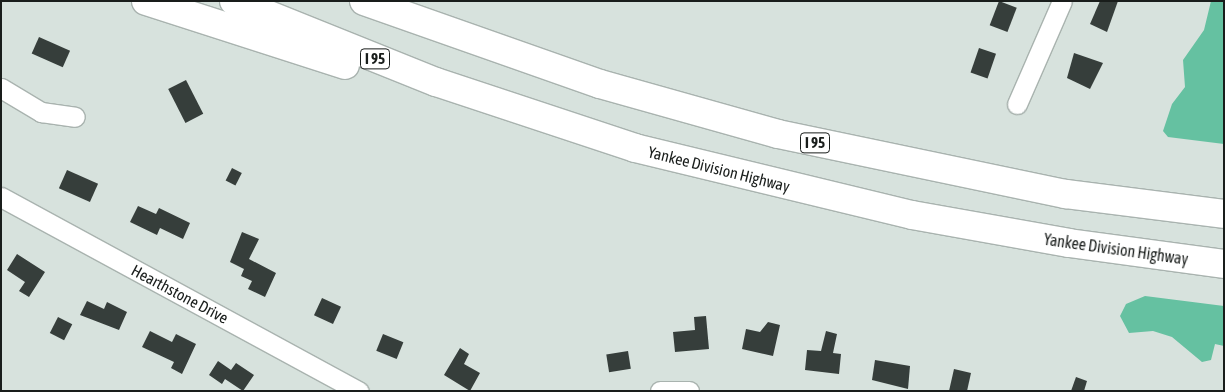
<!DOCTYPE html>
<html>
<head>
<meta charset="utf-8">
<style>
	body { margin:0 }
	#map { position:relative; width:1225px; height:392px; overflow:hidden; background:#d7e2dd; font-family:"Asap Condensed",sans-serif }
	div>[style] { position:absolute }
	.green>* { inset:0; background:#65c1a1 }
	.building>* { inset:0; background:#363e3b; transform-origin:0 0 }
	.roads { filter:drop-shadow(1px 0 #a9b3af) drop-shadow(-1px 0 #a9b3af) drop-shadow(0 1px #a9b3af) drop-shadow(0 -1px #a9b3af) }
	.minor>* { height:19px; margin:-9.5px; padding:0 9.5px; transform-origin:9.5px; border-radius:9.5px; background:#fff }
	.highway>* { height:28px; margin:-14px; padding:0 14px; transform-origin:14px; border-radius:14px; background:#fff }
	span { translate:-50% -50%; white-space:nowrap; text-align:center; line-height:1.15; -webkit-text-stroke:5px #fff; paint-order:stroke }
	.shield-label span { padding:1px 4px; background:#fff; border:1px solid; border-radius:4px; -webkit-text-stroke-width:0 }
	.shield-label { font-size:15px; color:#191d1b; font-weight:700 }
	.street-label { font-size:16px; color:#191d1b }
	.frame { position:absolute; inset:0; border:2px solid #191d1b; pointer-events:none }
</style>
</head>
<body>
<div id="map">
	<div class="green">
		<div style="clip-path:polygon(1211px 1px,1224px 1px,1224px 144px,1168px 137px,1163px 131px,1172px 104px,1185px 87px,1183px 60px,1204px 30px)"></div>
		<div style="clip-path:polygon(1145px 296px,1224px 306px,1224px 346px,1215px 344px,1211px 360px,1202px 362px,1172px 337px,1153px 331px,1129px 333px,1120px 316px,1126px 304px)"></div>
	</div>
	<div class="building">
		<div style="left:999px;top:1px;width:19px;height:26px;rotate:21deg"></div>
		<div style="clip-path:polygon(1100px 1px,1118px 1px,1107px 32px,1090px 24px)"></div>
		<div style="left:39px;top:37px;width:34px;height:18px;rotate:24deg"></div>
		<div style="left:979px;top:48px;width:18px;height:26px;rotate:19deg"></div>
		<div style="clip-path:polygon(1074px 53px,1103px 63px,1090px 89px,1067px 78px)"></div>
		<div style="left:186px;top:80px;width:38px;height:20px;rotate:63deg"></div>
		<div style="left:232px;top:168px;width:11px;height:14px;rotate:27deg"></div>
		<div style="left:67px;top:170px;width:34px;height:20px;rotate:24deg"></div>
		<div style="clip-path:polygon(138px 206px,156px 214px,159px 208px,190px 223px,183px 239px,160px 228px,157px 235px,130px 222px)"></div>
		<div style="clip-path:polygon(242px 232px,259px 239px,249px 259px,276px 273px,265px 297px,248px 289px,252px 281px,241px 276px,244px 269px,230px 262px)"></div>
		<div style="clip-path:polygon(17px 254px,45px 272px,29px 297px,19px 291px,25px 282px,7px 270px)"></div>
		<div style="left:322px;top:298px;width:21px;height:19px;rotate:25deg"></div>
		<div style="clip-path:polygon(87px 301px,104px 309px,107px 302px,127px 312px,119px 330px,80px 315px)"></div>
		<div style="clip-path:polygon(706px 316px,709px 349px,675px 352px,673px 332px,695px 330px,694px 317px)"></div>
		<div style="left:58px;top:317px;width:16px;height:18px;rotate:27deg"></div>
		<div style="clip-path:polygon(768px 322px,780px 325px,773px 356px,742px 349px,746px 329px,760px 332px)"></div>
		<div style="clip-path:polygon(150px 331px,172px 342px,176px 334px,196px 344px,182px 374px,171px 368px,174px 362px,142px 347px)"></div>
		<div style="clip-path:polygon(826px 331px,837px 334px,833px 353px,841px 354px,839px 374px,805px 370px,807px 350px,821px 351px)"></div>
		<div style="left:383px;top:334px;width:22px;height:18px;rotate:22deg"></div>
		<div style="clip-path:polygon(460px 348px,469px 354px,464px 364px,480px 373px,470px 391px,444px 375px)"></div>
		<div style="left:628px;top:351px;width:18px;height:22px;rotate:81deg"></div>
		<div style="clip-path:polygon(875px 360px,910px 366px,908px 389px,872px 380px)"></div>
		<div style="clip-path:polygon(218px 361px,231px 370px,236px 363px,254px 375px,243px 391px,225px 379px,222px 384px,209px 375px)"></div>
		<div style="clip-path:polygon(954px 369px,971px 373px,967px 391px,949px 391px)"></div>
		<div style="clip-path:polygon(1076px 377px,1087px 381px,1084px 391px,1071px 391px)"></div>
	</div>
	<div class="roads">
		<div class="minor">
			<div style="left:1px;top:88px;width:47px;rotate:31deg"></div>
			<div style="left:41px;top:112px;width:34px;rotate:8deg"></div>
			<div style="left:1017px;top:104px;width:112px;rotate:-66.4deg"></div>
			<div style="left:1px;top:197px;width:407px;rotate:28.5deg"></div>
			<div style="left:660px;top:391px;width:29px"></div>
		</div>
		<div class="highway">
			<div style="left:146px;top:1px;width:209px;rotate:17.8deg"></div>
			<div style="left:234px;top:1px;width:218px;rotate:21.9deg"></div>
			<div style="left:436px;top:82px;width:210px;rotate:18.3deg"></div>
			<div style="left:635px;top:148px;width:285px;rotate:13.6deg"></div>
			<div style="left:912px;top:215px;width:159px;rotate:10.1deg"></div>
			<div style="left:1069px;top:243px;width:156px;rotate:7.7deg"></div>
			<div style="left:364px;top:1px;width:250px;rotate:19.4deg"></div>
			<div style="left:600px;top:84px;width:185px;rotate:15.7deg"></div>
			<div style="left:778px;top:134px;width:294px;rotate:11.8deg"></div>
			<div style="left:1066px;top:194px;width:159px;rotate:7.2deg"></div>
		</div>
	</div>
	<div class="shield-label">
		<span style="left:375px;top:59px">I 95</span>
		<span style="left:815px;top:143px">I 95</span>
	</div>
	<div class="street-label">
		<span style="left:719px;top:169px;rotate:14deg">Yankee Division Highway</span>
		<span style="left:1116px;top:249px;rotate:8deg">Yankee Division Highway</span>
		<span style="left:180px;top:294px;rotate:28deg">Hearthstone Drive</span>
	</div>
	<div class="frame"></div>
</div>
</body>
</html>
